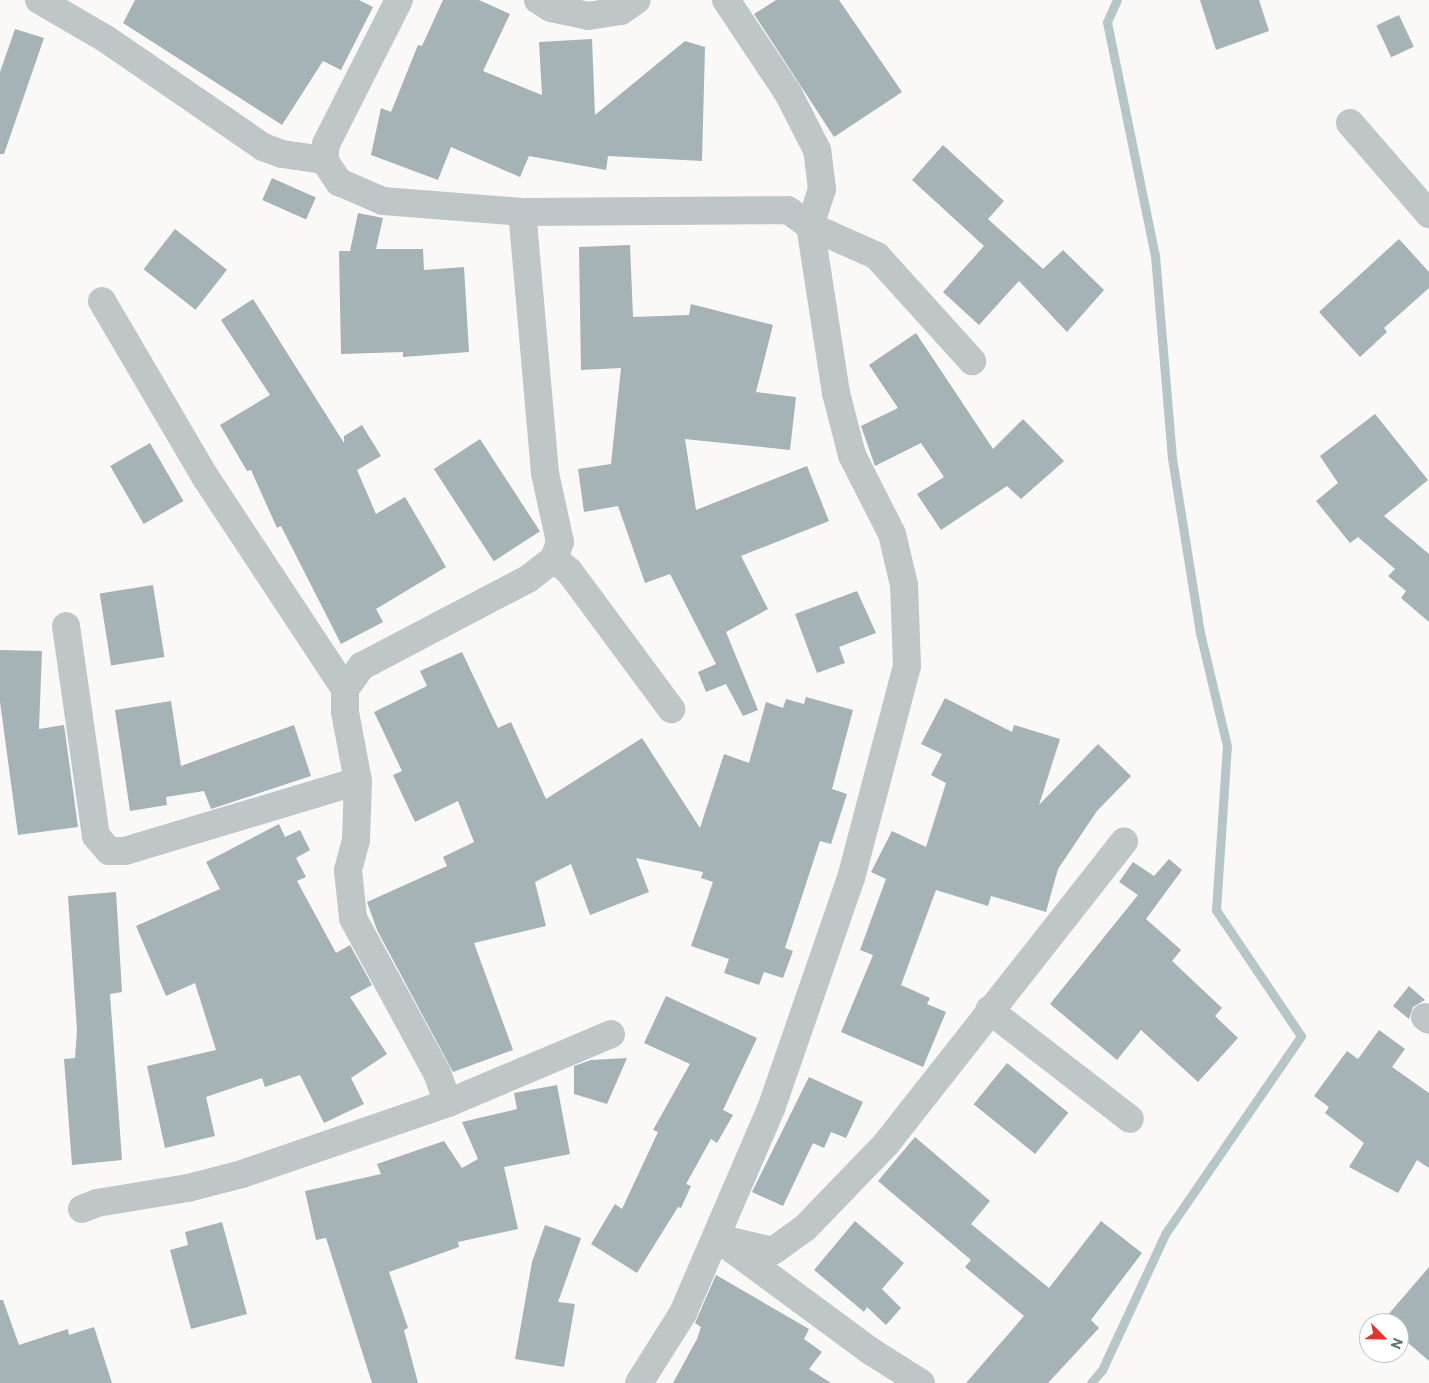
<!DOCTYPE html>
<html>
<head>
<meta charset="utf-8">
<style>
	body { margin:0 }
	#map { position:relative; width:1429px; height:1383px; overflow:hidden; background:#faf9f8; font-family:Commissioner,sans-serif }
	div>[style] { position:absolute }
	.stream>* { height:9px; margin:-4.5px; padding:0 4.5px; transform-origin:4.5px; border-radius:4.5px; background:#b6c6c8 }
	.building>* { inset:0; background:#a5b2b6; transform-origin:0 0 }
	.minor>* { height:28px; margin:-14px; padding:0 14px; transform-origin:14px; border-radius:14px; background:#bec6c8 }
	span { translate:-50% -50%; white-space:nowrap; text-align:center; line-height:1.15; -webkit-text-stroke:5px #fff; paint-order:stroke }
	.north { position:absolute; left:1359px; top:1313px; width:50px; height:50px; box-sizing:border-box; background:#fff; border:1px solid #bfc8cb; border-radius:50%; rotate:113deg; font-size:14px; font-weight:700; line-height:20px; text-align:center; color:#60767d }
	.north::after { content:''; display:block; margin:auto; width:18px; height:22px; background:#e5342d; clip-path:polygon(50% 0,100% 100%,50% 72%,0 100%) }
</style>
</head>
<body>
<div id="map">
	<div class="stream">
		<div style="left:1091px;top:1383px;width:17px;rotate:-50deg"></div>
		<div style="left:1102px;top:1370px;width:150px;rotate:-65.1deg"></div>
		<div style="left:1165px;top:1234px;width:240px;rotate:-55.5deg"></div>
		<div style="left:1301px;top:1036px;width:152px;rotate:-124deg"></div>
		<div style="left:1216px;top:910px;width:164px;rotate:-86.2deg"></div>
		<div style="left:1227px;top:746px;width:116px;rotate:-103.4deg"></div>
		<div style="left:1200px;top:633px;width:177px;rotate:-99.1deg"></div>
		<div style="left:1172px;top:458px;width:203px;rotate:-94.8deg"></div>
		<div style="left:1155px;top:256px;width:239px;rotate:-101.6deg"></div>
		<div style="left:1107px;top:22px;width:24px;rotate:-66deg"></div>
	</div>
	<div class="building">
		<div style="clip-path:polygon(135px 0,359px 0,373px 7px,341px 70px,323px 61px,282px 125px,123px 23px)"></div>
		<div style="clip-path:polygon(443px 0,479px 0,510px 14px,483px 71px,542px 95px,539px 42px,592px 39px,595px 115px,685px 41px,705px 47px,702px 161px,608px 156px,606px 170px,529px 156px,520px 177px,451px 147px,438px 180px,371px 155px,381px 108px,391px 112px,418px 45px,422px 46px)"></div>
		<div style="clip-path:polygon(776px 0,839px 0,902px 92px,834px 137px,754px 14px)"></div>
		<div style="clip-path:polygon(1200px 0,1259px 0,1269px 31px,1216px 50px)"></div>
		<div style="left:1399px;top:15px;width:35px;height:25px;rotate:65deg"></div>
		<div style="clip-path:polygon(15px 29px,44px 38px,4px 154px,0 154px,0 72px)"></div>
		<div style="clip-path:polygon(943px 145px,1004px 201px,988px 219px,1043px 269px,1063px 250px,1104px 290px,1067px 332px,1019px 281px,979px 325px,943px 292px,984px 246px,912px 180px)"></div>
		<div style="left:272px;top:178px;width:48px;height:24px;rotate:24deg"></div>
		<div style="clip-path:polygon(358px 213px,383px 218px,376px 249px,423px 249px,424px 270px,464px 267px,469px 352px,403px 357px,403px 352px,341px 354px,339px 251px,350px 251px)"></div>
		<div style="left:175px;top:229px;width:66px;height:51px;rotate:38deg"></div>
		<div style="clip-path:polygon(1399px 239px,1429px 272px,1429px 288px,1384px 328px,1387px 332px,1360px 357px,1319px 312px)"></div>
		<div style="clip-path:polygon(630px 245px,633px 317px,689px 315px,691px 304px,773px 325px,756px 392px,796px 397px,790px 450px,685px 439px,696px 510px,807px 466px,829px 521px,741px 556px,768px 609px,726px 632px,758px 710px,743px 716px,726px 684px,706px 692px,698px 672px,716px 664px,670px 574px,645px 583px,618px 506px,584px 512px,578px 469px,611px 464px,621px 368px,581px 370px,579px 247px)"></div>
		<div style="clip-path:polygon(253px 299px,344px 443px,344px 436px,362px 425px,381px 456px,357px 470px,376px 514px,405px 497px,446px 567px,376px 609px,383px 622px,341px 644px,281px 526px,277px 528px,251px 470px,247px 471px,220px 425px,270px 395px,221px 320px)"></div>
		<div style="clip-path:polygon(916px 333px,993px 449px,1023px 419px,1064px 461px,1021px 499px,1007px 486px,941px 530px,917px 494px,944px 477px,921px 443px,875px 466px,861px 426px,898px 408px,869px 365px)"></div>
		<div style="clip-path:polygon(1375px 414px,1428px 480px,1384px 516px,1429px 554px,1429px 622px,1401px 598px,1406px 591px,1388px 576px,1395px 569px,1358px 537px,1350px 543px,1316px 501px,1338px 483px,1320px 456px)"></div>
		<div style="left:480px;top:439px;width:110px;height:55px;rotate:57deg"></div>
		<div style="left:150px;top:443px;width:67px;height:46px;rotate:60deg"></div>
		<div style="left:153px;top:585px;width:73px;height:54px;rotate:81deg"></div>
		<div style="clip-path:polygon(857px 591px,876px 633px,839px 647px,845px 663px,817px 673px,795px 614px)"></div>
		<div style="clip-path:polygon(0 650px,42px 651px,39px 729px,64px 725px,78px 827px,18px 835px,0 702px)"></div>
		<div style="clip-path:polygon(462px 652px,498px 728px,511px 722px,546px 799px,642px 738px,700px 828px,724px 754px,749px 763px,766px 702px,783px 708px,786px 699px,804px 704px,806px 697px,853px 710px,832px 789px,847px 794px,831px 844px,820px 841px,785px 948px,793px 951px,783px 978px,764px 972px,759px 985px,724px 973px,729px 959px,691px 946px,713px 882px,701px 878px,703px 872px,636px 858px,649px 892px,590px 915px,571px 864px,535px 882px,546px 926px,474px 943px,513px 1050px,453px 1072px,377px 930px,367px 902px,447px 866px,443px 857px,474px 842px,458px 801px,415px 822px,393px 775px,402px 771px,374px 712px,427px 686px,420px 671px)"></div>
		<div style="clip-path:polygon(945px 698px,1012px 732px,1014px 725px,1060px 739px,1039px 805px,1098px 744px,1131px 776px,1097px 811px,1058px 869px,1046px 912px,991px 896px,988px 906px,936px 890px,901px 985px,930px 998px,927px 1004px,946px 1012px,923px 1067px,841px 1032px,873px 955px,860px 950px,886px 879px,871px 872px,892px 831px,926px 847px,946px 783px,931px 775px,942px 754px,921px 744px)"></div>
		<div style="clip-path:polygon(171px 701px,181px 766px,294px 725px,311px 776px,211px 809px,204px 791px,166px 797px,167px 805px,130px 811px,115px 710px)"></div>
		<div style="clip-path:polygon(279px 824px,285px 837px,300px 830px,310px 850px,296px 858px,306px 877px,297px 881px,336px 953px,350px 945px,372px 985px,350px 997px,387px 1054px,351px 1078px,364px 1104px,324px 1123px,300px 1075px,265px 1087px,262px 1078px,206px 1097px,215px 1136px,165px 1148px,147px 1066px,216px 1050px,195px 983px,166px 996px,136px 926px,220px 889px,206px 862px)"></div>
		<div style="clip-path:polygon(1169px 859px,1182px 870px,1146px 919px,1181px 950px,1172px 961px,1222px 1008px,1215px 1016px,1238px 1038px,1198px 1082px,1141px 1030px,1117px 1060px,1050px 1004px,1138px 895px,1119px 882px,1133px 862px,1154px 876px)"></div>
		<div style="clip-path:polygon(116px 892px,122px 992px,110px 994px,122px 1160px,72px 1165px,64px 1059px,75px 1058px,77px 1030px,68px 896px)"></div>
		<div style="clip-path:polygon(1409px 986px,1425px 1000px,1413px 1007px,1409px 1019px,1393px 1006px)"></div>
		<div style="clip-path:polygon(666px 996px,757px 1038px,723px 1110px,733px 1115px,717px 1143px,711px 1139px,686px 1184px,691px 1186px,681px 1208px,678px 1207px,637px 1273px,591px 1244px,615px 1204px,622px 1209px,658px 1132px,653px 1130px,690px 1064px,644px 1043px)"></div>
		<div style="clip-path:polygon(1379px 1030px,1405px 1049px,1392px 1067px,1429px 1093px,1429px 1168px,1417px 1160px,1398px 1193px,1349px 1167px,1364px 1143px,1325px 1113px,1329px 1107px,1314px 1096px,1347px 1051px,1358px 1059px)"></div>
		<div style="clip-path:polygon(627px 1058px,607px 1104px,574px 1094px,574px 1066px,591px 1060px)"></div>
		<div style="left:1007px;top:1063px;width:79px;height:53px;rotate:39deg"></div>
		<div style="clip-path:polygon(809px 1077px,863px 1102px,846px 1138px,831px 1132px,824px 1148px,813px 1143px,783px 1206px,752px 1192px)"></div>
		<div style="clip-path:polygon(557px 1085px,570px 1154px,504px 1167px,518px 1229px,458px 1242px,459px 1247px,389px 1272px,408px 1328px,404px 1330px,418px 1383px,372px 1383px,326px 1238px,316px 1240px,305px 1191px,381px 1174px,377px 1164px,444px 1141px,462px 1168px,478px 1159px,462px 1122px,517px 1109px,514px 1093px)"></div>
		<div style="clip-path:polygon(915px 1137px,990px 1201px,971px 1224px,1049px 1288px,1101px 1221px,1142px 1253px,1091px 1320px,1099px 1328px,1048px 1383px,966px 1383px,1024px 1316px,965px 1267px,971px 1260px,878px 1181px)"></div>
		<div style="clip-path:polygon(855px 1221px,904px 1263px,882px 1289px,901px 1308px,886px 1325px,867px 1307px,864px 1312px,814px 1270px)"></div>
		<div style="clip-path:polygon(222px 1222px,247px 1314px,191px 1329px,170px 1250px,188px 1245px,185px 1232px)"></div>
		<div style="clip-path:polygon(545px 1225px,581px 1238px,558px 1302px,575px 1304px,564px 1367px,515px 1359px,532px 1262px)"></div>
		<div style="clip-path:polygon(1429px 1267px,1429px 1361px,1399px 1335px,1399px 1323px,1381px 1323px)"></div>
		<div style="clip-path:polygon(716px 1275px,809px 1329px,804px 1339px,822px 1352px,809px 1369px,831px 1383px,673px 1383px,697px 1339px,701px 1327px,695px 1323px)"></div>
		<div style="clip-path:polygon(0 1300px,3px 1300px,19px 1345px,68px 1329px,69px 1335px,94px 1327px,112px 1383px,0 1383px)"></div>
	</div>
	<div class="minor">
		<div style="left:39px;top:0;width:78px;rotate:30.2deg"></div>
		<div style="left:106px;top:39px;width:191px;rotate:34.5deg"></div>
		<div style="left:263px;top:147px;width:20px;rotate:20deg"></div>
		<div style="left:282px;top:154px;width:42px;rotate:8.1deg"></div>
		<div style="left:399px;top:0;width:161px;rotate:116.9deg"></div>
		<div style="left:326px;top:144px;width:16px;rotate:97deg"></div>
		<div style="left:324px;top:160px;width:27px;rotate:56deg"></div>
		<div style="left:339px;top:182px;width:48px;rotate:23.4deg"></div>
		<div style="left:383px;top:201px;width:139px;rotate:4.5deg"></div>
		<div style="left:522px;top:212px;width:266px;rotate:-0.4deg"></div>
		<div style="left:788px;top:210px;width:27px;rotate:36deg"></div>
		<div style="left:810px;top:226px;width:73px;rotate:24.1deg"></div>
		<div style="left:877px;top:256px;width:142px;rotate:47.9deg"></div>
		<div style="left:538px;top:0;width:15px;rotate:32deg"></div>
		<div style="left:551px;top:8px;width:38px;rotate:12deg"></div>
		<div style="left:588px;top:16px;width:33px;rotate:-9deg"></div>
		<div style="left:621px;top:11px;width:19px;rotate:-35deg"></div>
		<div style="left:1350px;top:123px;width:121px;rotate:49deg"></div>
		<div style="left:102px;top:301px;width:202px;rotate:59.6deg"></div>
		<div style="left:204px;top:475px;width:256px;rotate:56.6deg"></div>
		<div style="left:554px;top:559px;width:19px;rotate:39deg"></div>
		<div style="left:569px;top:571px;width:172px;rotate:53.5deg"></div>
		<div style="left:66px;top:626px;width:212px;rotate:81.9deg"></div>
		<div style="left:96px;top:836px;width:20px;rotate:49deg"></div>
		<div style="left:109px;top:851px;width:16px"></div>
		<div style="left:125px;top:851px;width:243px;rotate:-16.7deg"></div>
		<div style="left:989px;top:1010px;width:178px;rotate:37.7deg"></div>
		<div style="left:1425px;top:1017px;width:5px;rotate:37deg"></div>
		<div style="left:448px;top:1103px;width:32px;rotate:-110deg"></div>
		<div style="left:437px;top:1073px;width:176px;rotate:-118.5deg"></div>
		<div style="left:353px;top:918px;width:48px;rotate:-95.9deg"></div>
		<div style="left:348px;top:870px;width:31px;rotate:-75deg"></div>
		<div style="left:356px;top:840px;width:59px;rotate:-88.1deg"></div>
		<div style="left:358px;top:781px;width:70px;rotate:-100.7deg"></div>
		<div style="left:345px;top:712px;width:23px;rotate:-90deg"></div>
		<div style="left:345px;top:689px;width:29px;rotate:-54deg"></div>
		<div style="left:362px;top:666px;width:187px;rotate:-27.7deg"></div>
		<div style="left:528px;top:579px;width:33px;rotate:-38deg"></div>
		<div style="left:554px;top:559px;width:18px;rotate:-71deg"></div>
		<div style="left:560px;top:542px;width:71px;rotate:-102.3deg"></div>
		<div style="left:545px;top:473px;width:262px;rotate:-95deg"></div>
		<div style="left:82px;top:1209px;width:16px;rotate:-22deg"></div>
		<div style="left:97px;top:1203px;width:92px;rotate:-9.4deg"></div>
		<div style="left:188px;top:1188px;width:56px;rotate:-14.5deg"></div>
		<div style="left:242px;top:1174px;width:218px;rotate:-19deg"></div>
		<div style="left:448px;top:1103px;width:177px;rotate:-22.9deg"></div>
		<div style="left:717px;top:1238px;width:57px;rotate:13.1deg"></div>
		<div style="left:773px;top:1251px;width:39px;rotate:-36deg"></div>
		<div style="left:805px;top:1228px;width:117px;rotate:-46deg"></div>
		<div style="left:886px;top:1144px;width:385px;rotate:-51.8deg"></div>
		<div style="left:728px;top:1246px;width:179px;rotate:36.4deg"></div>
		<div style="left:872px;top:1352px;width:58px;rotate:32.3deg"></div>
		<div style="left:639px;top:1383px;width:83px;rotate:-57.8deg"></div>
		<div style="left:683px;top:1313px;width:225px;rotate:-66.7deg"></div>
		<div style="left:772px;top:1106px;width:241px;rotate:-70.9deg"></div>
		<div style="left:851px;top:878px;width:219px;rotate:-75.2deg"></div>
		<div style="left:907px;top:666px;width:81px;rotate:-92.1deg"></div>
		<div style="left:904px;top:585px;width:52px;rotate:-103.2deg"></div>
		<div style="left:892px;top:534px;width:89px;rotate:-116.9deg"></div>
		<div style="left:852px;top:455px;width:64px;rotate:-104.5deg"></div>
		<div style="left:836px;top:393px;width:169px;rotate:-98.8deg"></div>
		<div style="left:810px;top:226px;width:39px;rotate:-72deg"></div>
		<div style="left:822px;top:189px;width:39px;rotate:-97deg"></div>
		<div style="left:817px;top:150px;width:64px;rotate:-117deg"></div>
		<div style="left:788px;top:93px;width:112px;rotate:-123.7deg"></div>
	</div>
	<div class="north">N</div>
</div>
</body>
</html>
